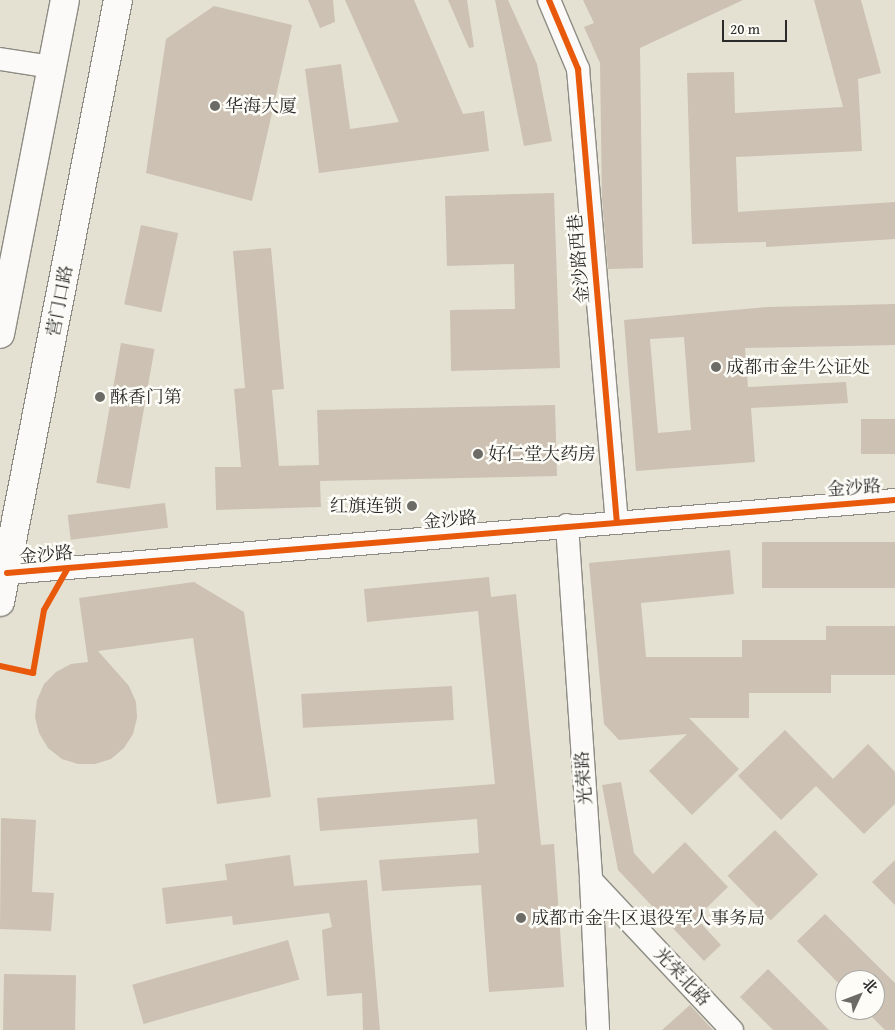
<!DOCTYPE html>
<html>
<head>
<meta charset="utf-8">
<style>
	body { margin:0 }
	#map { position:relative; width:895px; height:1030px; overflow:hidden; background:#e4e1d2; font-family:"Gentium Book Plus","Noto Serif SC",serif }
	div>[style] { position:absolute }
	.building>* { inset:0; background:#ccc1b2; transform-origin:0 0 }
	.roads { filter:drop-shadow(1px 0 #8d8c84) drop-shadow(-1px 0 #8d8c84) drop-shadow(0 1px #8d8c84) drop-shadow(0 -1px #8d8c84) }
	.minor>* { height:22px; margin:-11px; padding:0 11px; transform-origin:11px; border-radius:11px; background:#fbfaf8 }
	.highway>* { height:28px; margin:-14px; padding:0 14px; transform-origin:14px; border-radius:14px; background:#fbfaf8 }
	.cycleway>* { height:6px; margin:-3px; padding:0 3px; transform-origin:3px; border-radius:3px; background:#e8590c }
	.dots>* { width:14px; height:14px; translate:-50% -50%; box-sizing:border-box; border:2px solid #fdfcf7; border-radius:50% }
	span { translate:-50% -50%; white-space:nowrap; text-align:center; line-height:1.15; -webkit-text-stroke:5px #fdfcf7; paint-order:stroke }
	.poi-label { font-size:18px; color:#2b2b2b }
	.left { translate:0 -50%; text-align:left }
	.right { translate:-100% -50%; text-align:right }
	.street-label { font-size:18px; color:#2b2b2b }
	.north { position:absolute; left:835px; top:970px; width:50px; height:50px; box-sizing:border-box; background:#fdfcf7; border:1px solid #a9a8a5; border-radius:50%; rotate:47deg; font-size:14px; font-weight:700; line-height:20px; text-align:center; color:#2b2b2b }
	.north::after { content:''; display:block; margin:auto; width:18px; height:22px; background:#6c6b65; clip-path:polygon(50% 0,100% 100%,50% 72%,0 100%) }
	.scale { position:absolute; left:722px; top:20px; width:65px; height:22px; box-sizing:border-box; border:2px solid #2b2b2b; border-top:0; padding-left:6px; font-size:15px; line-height:18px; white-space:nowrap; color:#2b2b2b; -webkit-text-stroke:4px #fdfcf7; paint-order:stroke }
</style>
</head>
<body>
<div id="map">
	<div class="building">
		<div style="clip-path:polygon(308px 0,333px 0,335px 22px,320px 28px)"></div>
		<div style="clip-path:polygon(345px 0,414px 0,463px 114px,484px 111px,489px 151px,319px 173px,305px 69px,341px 64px,350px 129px,399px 122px)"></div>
		<div style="clip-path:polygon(448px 0,467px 0,474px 47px,469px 48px)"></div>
		<div style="clip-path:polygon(495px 0,508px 0,537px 64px,552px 141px,524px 146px)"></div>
		<div style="clip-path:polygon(583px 0,743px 0,640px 48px,643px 268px,608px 269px,602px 199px,600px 63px,584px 27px,594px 23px)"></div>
		<div style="clip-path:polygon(814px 0,861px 0,881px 73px,858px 79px,862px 151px,736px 157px,738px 212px,895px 202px,895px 239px,766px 247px,766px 242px,692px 244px,687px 73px,734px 72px,735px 113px,843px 107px)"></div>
		<div style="clip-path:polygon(214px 6px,292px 25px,252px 201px,146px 173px,166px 39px)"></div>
		<div style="clip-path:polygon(554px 193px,560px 368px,451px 371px,450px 310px,515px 309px,514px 264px,447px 266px,445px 196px)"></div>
		<div style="left:141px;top:225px;width:38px;height:81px;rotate:12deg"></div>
		<div style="clip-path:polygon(271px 248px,284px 389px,272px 390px,279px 466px,319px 465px,317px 410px,555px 405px,557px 476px,320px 481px,321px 507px,216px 510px,215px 467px,241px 467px,234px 389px,245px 388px,233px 251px)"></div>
		<div style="clip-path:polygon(evenodd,895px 304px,895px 345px,745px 348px,748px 387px,846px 382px,848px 403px,751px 408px,755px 462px,636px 471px,624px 320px,767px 307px,895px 304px,684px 337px,691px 430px,658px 433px,650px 339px,684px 337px)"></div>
		<div style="left:121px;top:343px;width:34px;height:142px;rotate:10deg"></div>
		<div style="left:895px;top:419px;width:35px;height:34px;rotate:90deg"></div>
		<div style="left:165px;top:503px;width:25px;height:98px;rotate:83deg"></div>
		<div style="left:895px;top:542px;width:46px;height:133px;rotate:90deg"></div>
		<div style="clip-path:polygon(730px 550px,734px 594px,641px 603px,646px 657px,742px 657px,742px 640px,826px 640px,826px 626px,895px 626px,895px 675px,831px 675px,831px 693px,749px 693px,749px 718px,689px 718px,739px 769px,692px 815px,649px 771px,687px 734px,619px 740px,604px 724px,589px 563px)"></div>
		<div style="clip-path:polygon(489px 577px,491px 597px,516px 594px,541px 845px,554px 844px,564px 987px,489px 992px,481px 885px,382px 891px,379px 860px,479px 853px,477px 819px,320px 831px,317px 798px,495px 784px,478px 611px,367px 622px,364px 589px)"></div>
		<div style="clip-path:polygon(194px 582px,244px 612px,271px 797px,217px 804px,193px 638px,98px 651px,129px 686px,136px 702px,137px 718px,133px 734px,124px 748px,111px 759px,95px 764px,78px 764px,62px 759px,48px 748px,39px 733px,35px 717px,37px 700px,44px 684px,56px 672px,71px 664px,88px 662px,79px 598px)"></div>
		<div style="left:452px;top:686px;width:34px;height:151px;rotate:87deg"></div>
		<div style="clip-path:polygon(785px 730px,833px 779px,868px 744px,895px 772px,895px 804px,864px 834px,816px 786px,781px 820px,738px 776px)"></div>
		<div style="clip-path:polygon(621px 782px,634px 853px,653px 874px,685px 842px,728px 887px,696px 918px,721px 945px,704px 961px,618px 870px,602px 785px)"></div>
		<div style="clip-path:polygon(1px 818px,36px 820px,32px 892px,54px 893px,51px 931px,0 929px)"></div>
		<div style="left:775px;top:830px;width:62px;height:66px;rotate:46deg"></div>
		<div style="clip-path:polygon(290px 855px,294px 886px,367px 880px,380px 1030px,363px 1030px,362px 993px,327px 996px,322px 930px,332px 927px,329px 913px,233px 925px,232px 916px,166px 924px,162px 888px,227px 880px,225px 864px)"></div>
		<div style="clip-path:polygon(895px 860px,895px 905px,872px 882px)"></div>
		<div style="clip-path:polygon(825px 914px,895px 983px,895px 1030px,885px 1030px,865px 1010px,875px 1010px,875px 980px,845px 980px,845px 990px,797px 941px)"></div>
		<div style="left:288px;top:940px;width:41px;height:162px;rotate:74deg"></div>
		<div style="clip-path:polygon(768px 969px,829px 1030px,773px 1030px,740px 997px)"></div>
		<div style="left:4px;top:974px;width:72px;height:56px;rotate:1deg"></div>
		<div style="clip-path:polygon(690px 1005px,713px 1030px,662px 1030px)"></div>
	</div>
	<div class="roads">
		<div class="minor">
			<div style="left:549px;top:0;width:75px;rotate:67.2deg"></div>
			<div style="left:578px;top:69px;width:454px;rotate:85.1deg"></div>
			<div style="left:0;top:59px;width:53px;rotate:8.7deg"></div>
			<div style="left:567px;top:525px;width:356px;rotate:86.1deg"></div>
			<div style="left:591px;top:880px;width:150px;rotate:87.3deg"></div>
			<div style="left:7px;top:573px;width:891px;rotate:-4.7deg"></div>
			<div style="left:591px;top:880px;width:206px;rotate:46.8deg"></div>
		</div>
		<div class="highway">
			<div style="left:0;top:334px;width:340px;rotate:-79deg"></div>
			<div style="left:0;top:602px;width:613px;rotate:-78.91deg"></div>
		</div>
	</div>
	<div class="cycleway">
		<div style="left:549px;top:0;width:75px;rotate:67.2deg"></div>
		<div style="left:578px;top:69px;width:454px;rotate:85.1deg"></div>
		<div style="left:7px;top:573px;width:891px;rotate:-4.7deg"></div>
		<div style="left:0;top:666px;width:34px;rotate:12deg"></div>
		<div style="left:33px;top:673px;width:64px;rotate:-80.1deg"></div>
		<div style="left:44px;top:610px;width:48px;rotate:-60.3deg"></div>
	</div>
	<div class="dots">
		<div style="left:215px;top:106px;background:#6c6b65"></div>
		<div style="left:716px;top:367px;background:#6c6b65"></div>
		<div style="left:100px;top:397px;background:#6c6b65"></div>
		<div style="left:478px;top:454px;background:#6c6b65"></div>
		<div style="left:412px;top:506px;background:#6c6b65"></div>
		<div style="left:521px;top:918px;background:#6c6b65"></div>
	</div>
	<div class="poi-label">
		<span class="left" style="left:225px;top:106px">华海大厦</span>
		<span class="left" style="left:726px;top:367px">成都市金牛公证处</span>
		<span class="left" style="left:110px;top:397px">酥香门第</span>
		<span class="left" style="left:488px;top:454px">好仁堂大药房</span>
		<span class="right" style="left:402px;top:506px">红旗连锁</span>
		<span class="left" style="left:531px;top:918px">成都市金牛区退役军人事务局</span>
	</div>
	<div class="street-label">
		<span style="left:579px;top:259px;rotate:-95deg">金沙路西巷</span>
		<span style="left:60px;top:301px;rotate:-79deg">营门口路</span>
		<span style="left:854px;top:488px;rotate:-4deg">金沙路</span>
		<span style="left:450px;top:520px;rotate:-5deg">金沙路</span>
		<span style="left:46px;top:555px;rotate:-5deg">金沙路</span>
		<span style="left:584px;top:778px;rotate:-94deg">光荣路</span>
		<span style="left:682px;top:977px;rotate:47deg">光荣北路</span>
	</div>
	<div class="north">北</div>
	<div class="scale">20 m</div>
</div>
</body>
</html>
